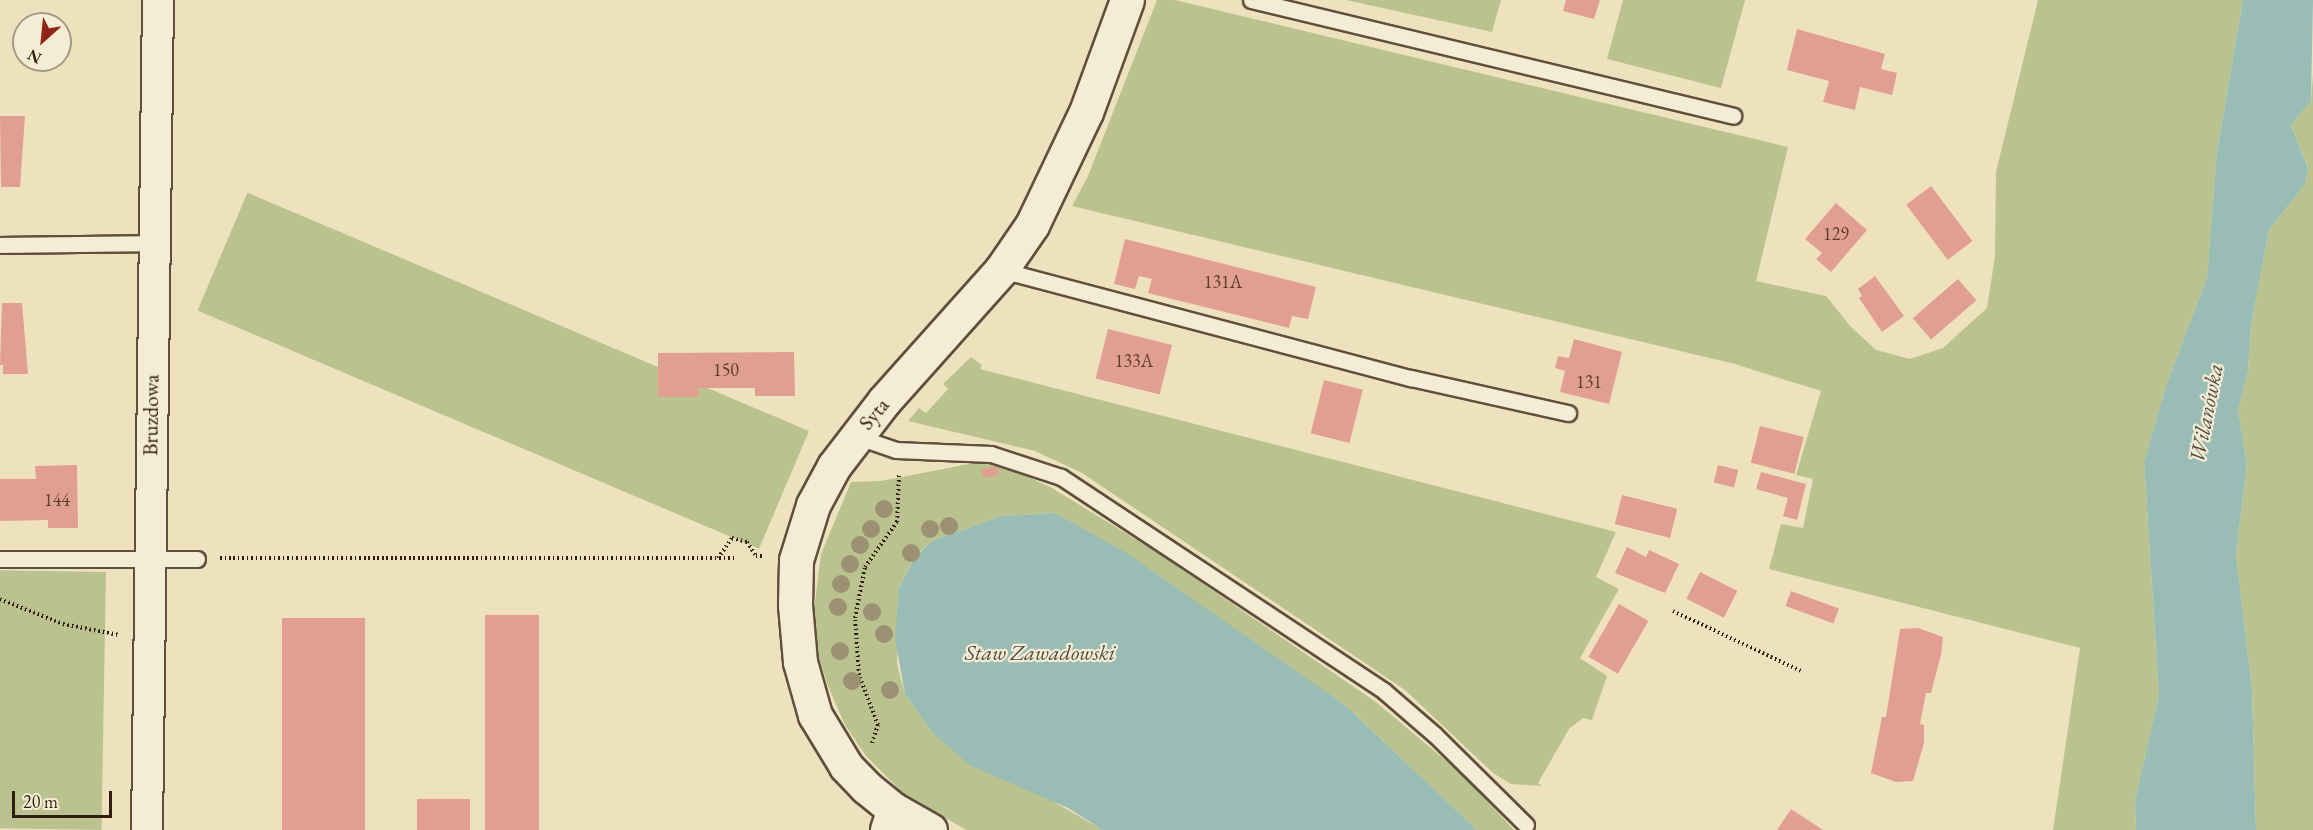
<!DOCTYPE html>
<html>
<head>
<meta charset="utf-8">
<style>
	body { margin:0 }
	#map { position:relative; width:2313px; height:830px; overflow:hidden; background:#eee2be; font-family:"EB Garamond",serif }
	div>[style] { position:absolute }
	.green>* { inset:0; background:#bac390; transform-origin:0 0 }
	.water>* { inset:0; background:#99bdb4 }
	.building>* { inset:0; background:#e19f90; transform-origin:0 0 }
	.path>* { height:4px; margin-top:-2px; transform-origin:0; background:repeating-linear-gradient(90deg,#301e10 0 1.5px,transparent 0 4.5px) }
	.roads { filter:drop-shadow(2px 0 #604f3c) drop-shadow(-2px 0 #604f3c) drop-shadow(0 2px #604f3c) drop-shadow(0 -2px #604f3c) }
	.lane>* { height:15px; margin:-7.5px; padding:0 7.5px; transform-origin:7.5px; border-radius:7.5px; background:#f4ecd5 }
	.street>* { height:30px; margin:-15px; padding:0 15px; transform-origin:15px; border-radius:15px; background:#f4ecd5 }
	.secondary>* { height:33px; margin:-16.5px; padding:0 16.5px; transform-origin:16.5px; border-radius:16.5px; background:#f4ecd5 }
	.trees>* { width:18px; height:18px; margin:-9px; border-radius:50%; background:#9c9273 }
	span { translate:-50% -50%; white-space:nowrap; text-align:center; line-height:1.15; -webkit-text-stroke:4.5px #f4ecd5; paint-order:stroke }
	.number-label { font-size:18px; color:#5c3e30 }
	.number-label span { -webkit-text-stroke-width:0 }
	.street-label { font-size:21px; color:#301e10 }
	.water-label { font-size:22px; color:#504e41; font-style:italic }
	.north { position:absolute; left:12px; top:12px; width:60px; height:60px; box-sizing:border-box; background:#f4ecd5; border:2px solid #a69a86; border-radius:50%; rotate:207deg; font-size:16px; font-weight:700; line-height:24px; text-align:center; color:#301e10 }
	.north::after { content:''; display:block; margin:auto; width:21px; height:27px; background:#8f2418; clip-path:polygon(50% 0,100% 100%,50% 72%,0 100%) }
	.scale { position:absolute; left:12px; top:791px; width:100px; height:27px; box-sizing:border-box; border:3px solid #301e10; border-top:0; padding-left:8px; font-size:18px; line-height:21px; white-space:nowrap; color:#301e10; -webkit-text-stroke:4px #f4ecd5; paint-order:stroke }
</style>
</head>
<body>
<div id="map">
	<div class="green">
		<div style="clip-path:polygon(1157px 0,1175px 0,1788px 147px,1756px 281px,1826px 296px,1851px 327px,1876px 350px,1910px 359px,1943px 348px,1987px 308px,1995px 256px,1996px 172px,2038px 0,2243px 0,2217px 151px,2207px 278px,2167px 383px,2144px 462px,2159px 695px,2135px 800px,2136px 830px,2053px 830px,2080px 648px,1769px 569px,1781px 524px,1803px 528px,1813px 479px,1796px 475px,1821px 391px,1735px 364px,1072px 206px,1088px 176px)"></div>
		<div style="clip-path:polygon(1346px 0,1501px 0,1492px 32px)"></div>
		<div style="clip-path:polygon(1623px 0,1745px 0,1721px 88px,1607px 59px)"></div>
		<div style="clip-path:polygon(2313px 74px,2313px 830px,2256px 830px,2252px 689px,2236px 554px,2247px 464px,2238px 409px,2248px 371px,2251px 325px,2269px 230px,2305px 184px,2308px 167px,2291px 125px,2311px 101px)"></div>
		<div style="clip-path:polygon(971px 357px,982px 365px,980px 369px,1616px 532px,1596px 577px,1619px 589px,1580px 658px,1607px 676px,1592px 720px,1583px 718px,1569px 729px,1538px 783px,1542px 786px,1511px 784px,1493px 773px,1405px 690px,1082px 473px,1035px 451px,908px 421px,919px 408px,926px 413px,948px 389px,943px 384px)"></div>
		<div style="left:809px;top:431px;width:128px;height:610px;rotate:113deg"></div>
		<div style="clip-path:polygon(979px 462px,1002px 465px,1052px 488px,1158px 553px,1376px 702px,1463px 775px,1514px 830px,1477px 830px,1345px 705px,1055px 513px,1001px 516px,932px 541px,914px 557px,899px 588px,897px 664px,905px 694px,932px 732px,1103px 830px,966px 830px,903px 793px,866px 756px,845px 725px,828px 686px,816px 648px,813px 617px,821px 554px,851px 482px,881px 481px)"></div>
		<div style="left:106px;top:572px;width:258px;height:106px;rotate:91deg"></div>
	</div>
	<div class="water">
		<div style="clip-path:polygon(2243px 0,2313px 0,2311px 101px,2291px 125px,2308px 168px,2305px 184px,2269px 230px,2251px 325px,2248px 371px,2238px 409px,2247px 464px,2236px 554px,2252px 689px,2256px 830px,2136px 830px,2135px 800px,2159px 695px,2144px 462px,2167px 383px,2207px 278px,2217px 151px)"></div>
		<div style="clip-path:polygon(1055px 513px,1125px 552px,1345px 705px,1477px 830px,1103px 830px,1068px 808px,969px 765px,932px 732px,905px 694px,895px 639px,899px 588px,914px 558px,932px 541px,1001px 516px)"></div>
	</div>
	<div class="building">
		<div style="clip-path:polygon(1566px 0,1600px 0,1594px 19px,1563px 11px)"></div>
		<div style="clip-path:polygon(1797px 29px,1885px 54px,1881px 69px,1897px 73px,1892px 95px,1860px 87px,1855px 110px,1823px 102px,1829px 81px,1787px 70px)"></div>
		<div style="clip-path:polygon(0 116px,25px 116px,20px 187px,1px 187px)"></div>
		<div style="left:1931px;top:186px;width:69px;height:31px;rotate:53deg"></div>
		<div style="clip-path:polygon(1836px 203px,1867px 230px,1831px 272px,1816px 259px,1822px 253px,1805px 239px)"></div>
		<div style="clip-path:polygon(1125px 239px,1316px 287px,1308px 319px,1292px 316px,1289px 328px,1148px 293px,1152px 279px,1139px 276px,1135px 289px,1114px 284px)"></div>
		<div style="clip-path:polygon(1875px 276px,1904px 316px,1882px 332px,1859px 298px,1862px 296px,1858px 289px)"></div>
		<div style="left:1958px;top:279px;width:28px;height:60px;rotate:49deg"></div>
		<div style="clip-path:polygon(2px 303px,22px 303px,28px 374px,3px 374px,3px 365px,0 365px)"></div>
		<div style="left:1108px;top:329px;width:66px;height:51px;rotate:14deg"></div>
		<div style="clip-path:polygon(1574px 339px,1622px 352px,1609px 404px,1560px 392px,1565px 371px,1555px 368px,1558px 356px,1569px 358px)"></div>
		<div style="clip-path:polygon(794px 352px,795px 396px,755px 396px,755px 388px,698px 388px,699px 397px,658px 397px,658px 353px)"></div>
		<div style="left:1324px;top:380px;width:40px;height:55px;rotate:14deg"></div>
		<div style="left:1760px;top:426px;width:45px;height:38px;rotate:14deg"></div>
		<div style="clip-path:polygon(77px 465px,78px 528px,48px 528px,48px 520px,0 521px,0 479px,36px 479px,35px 466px)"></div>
		<div style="left:1718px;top:465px;width:21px;height:18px;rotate:14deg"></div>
		<div style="left:997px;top:466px;width:9px;height:16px;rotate:77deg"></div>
		<div style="clip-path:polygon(1761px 472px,1806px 484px,1797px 520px,1783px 516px,1788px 498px,1756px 489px)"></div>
		<div style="left:1622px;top:495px;width:57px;height:30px;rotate:14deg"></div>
		<div style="clip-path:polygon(1627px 547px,1646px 557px,1649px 550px,1679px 564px,1665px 593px,1615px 573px)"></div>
		<div style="left:1700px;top:572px;width:42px;height:30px;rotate:27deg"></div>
		<div style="left:1791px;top:591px;width:51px;height:16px;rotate:20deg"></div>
		<div style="left:1619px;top:604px;width:34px;height:61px;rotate:30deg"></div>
		<div style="left:485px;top:615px;width:54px;height:215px"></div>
		<div style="left:282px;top:618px;width:83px;height:212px"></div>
		<div style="clip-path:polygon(1918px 628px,1943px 637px,1941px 655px,1931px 693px,1926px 693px,1920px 724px,1924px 725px,1924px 743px,1913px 781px,1896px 782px,1871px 773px,1882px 717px,1886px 717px,1900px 629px)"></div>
		<div style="left:417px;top:799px;width:53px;height:31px"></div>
		<div style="clip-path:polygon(1791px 809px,1823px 830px,1777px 830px)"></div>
	</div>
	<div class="path">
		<div style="left:220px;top:558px;width:516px"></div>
		<div style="left:718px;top:558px;width:24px;rotate:-55deg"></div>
		<div style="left:732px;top:538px;width:16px;rotate:15deg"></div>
		<div style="left:747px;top:542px;width:17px;rotate:57deg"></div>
		<div style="left:756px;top:556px;width:7px"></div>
		<div style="left:0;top:599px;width:68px;rotate:21.6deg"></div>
		<div style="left:63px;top:624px;width:57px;rotate:11.1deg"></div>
		<div style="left:1673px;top:611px;width:141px;rotate:25.1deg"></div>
		<div style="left:872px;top:743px;width:19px;rotate:-72deg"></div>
		<div style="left:878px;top:725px;width:53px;rotate:-110.8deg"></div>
		<div style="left:859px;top:675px;width:57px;rotate:-94deg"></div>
		<div style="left:855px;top:618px;width:52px;rotate:-78.9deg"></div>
		<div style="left:865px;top:567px;width:55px;rotate:-54.6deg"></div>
		<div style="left:897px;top:522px;width:48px;rotate:-87.6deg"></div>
	</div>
	<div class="roads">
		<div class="lane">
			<div style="left:1251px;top:0;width:496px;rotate:13.5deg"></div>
			<div style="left:0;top:245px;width:154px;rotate:-0.7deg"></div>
			<div style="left:1001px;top:270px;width:424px;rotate:14.8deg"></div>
			<div style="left:1411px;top:378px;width:161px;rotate:12.6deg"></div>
			<div style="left:855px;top:436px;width:43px;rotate:18.9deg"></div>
			<div style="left:896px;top:450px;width:95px;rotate:2.4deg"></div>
			<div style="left:991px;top:454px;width:74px;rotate:18.2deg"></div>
			<div style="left:1061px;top:477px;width:387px;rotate:33.5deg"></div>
			<div style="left:1384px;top:691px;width:67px;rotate:40.8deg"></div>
			<div style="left:1435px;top:735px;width:128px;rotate:44.7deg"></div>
			<div style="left:0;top:559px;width:197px"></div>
		</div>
		<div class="street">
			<div style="left:147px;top:830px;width:830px;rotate:-89.24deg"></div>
			<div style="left:886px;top:830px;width:22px;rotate:-72deg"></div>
		</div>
		<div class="secondary">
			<div style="left:930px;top:830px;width:43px;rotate:-150.4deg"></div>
			<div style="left:893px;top:809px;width:35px;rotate:-141deg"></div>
			<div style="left:866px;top:787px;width:29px;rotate:-134deg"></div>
			<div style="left:846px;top:766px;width:60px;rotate:-121.3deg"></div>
			<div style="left:815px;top:715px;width:55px;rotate:-105.8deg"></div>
			<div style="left:800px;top:662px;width:57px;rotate:-95deg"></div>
			<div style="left:795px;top:605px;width:45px;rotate:-88.7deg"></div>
			<div style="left:796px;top:560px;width:58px;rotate:-72.8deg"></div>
			<div style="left:813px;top:505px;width:44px;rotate:-61.7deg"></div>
			<div style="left:834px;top:466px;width:82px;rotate:-52.4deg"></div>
			<div style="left:884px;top:401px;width:176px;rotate:-48.2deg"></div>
			<div style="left:1001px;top:270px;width:55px;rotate:-55.4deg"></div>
			<div style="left:1032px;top:225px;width:125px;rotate:-64.5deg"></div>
			<div style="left:1086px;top:112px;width:119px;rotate:-69.9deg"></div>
		</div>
	</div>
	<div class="trees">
		<div style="left:884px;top:509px"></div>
		<div style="left:949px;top:526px"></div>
		<div style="left:871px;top:529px"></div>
		<div style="left:930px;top:529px"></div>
		<div style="left:860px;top:545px"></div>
		<div style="left:911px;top:553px"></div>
		<div style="left:850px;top:564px"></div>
		<div style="left:841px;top:584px"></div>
		<div style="left:838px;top:607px"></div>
		<div style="left:872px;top:612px"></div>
		<div style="left:884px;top:634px"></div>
		<div style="left:840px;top:651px"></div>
		<div style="left:852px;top:681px"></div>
		<div style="left:890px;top:690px"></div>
	</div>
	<div class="number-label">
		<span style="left:1836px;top:234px">129</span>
		<span style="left:1223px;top:282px">131A</span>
		<span style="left:1134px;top:361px">133A</span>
		<span style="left:726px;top:370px">150</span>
		<span style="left:1589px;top:382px">131</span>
		<span style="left:57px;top:500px">144</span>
	</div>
	<div class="street-label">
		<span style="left:874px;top:414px;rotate:-50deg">Syta</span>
		<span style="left:151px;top:415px;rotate:-89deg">Bruzdowa</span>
	</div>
	<div class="water-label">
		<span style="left:2206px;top:413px;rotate:-79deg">Wilanówka</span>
		<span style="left:1040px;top:653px">Staw Zawadowski</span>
	</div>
	<div class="north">N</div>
	<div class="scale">20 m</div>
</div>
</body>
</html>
